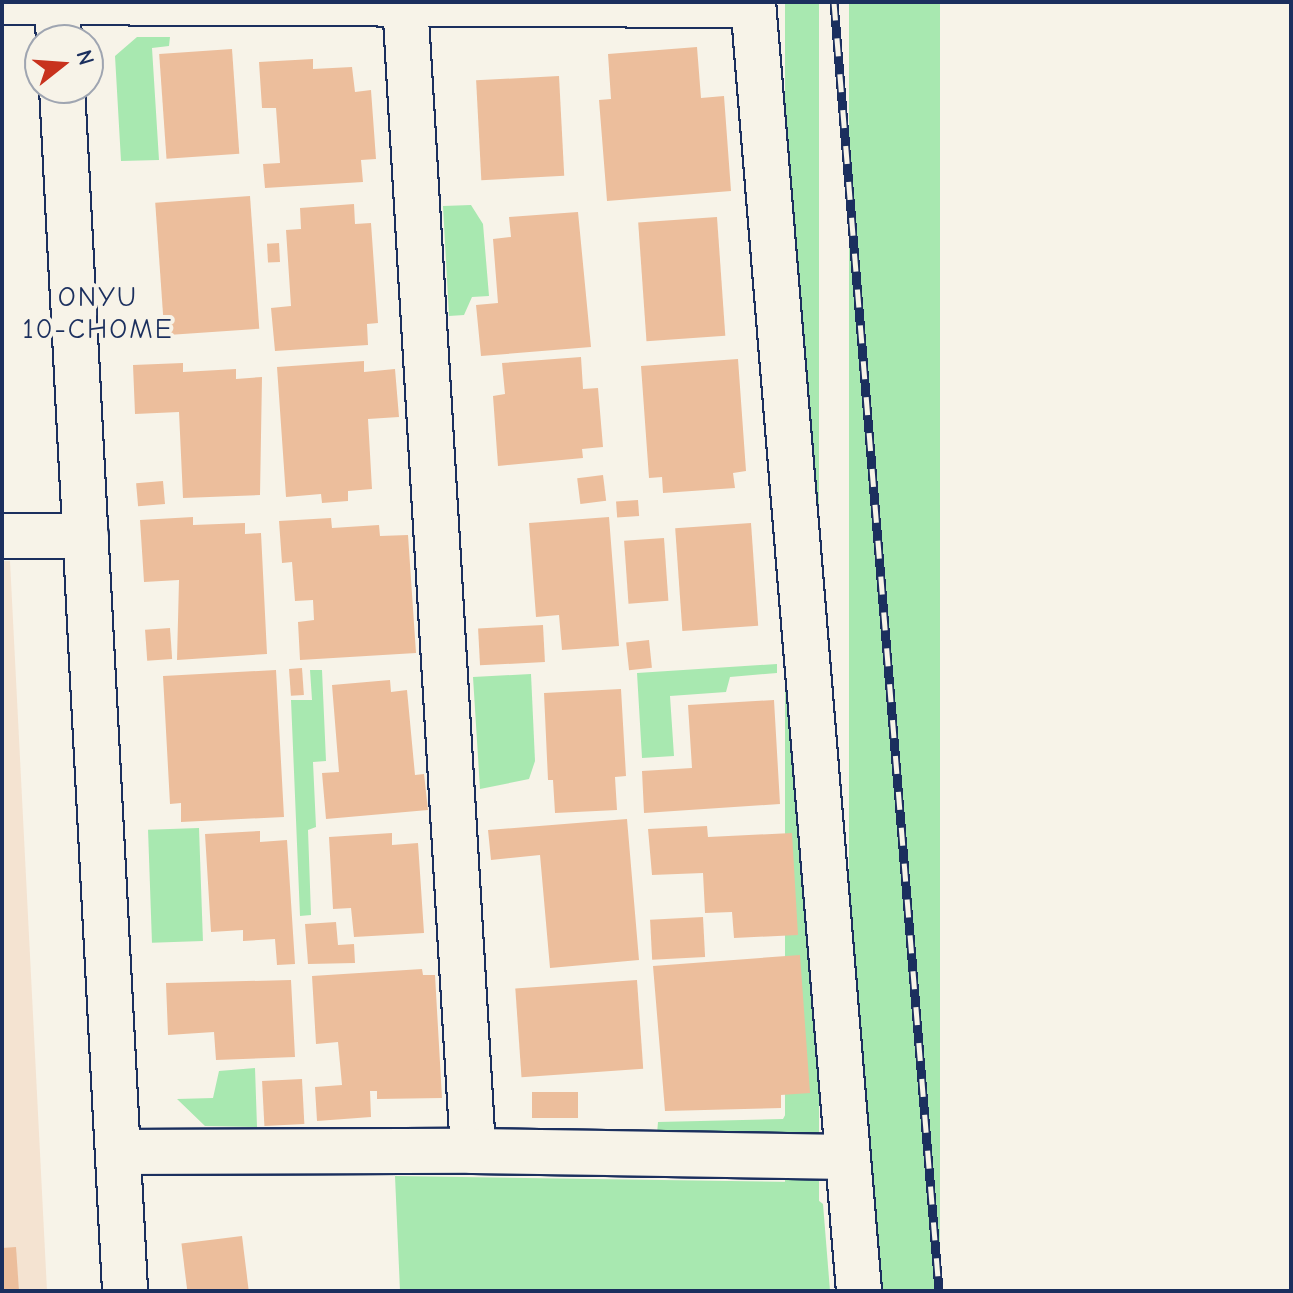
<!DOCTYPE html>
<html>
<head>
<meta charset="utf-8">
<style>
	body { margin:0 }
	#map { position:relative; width:1293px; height:1293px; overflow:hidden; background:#f7f3e8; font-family:"Comic Neue",sans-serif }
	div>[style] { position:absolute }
	.built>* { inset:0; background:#f4e3d1 }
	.green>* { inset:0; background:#a8e8b0; transform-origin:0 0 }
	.building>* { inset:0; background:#ecbe9c; transform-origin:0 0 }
	.roads { filter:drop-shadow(2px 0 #1b2f5e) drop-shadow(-2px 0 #1b2f5e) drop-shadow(0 2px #1b2f5e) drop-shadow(0 -2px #1b2f5e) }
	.minor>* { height:44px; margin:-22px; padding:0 22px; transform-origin:22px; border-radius:22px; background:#f7f3e8 }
	.tertiary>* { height:44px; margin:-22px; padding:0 22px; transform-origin:22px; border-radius:22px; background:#f7f3e8 }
	.rail>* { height:9px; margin-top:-4.5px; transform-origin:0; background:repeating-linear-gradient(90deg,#f7f3e8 0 18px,#1b2f5e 0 36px); box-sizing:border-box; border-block:2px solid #1b2f5e }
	span { translate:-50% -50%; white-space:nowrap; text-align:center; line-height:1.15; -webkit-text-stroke:8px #f7f3e8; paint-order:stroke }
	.neighbourhood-label { font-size:28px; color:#1b2f5e; letter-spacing:2px }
	.frame { position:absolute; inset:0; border:4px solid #1b2f5e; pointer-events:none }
	.north { position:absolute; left:24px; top:24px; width:80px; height:80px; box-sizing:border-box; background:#f7f3e8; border:2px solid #9fa5b1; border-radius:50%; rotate:73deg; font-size:22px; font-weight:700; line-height:32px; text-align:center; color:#1b2f5e }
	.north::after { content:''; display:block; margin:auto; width:28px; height:36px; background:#c8321e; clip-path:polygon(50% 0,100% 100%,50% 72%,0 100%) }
</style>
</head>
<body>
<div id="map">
	<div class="built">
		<div style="clip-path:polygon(2px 561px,10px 561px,47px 1291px,2px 1291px)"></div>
	</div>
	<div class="green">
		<div style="left:785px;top:2px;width:34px;height:1294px"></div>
		<div style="left:849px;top:2px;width:91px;height:1293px"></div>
		<div style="clip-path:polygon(137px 37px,170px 37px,169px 46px,152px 48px,159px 160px,121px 161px,115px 56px)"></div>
		<div style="clip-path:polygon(471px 205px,483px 224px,489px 296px,472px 297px,464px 315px,449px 316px,443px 206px)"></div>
		<div style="clip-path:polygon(777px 664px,777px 673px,730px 677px,726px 692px,670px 696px,674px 756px,642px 758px,637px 673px)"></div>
		<div style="clip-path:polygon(310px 670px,322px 670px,326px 761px,313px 762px,316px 827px,308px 830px,311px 915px,300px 916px,291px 700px,312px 700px)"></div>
		<div style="clip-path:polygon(531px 674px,535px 761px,529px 779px,480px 789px,473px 677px)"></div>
		<div style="left:199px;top:828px;width:113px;height:51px;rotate:88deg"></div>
		<div style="clip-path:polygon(255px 1068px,257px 1127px,205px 1126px,177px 1099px,213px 1098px,219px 1071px)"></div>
		<div style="clip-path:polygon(809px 1102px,792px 1136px,657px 1134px,658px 1122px,783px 1119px,791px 1104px)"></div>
		<div style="clip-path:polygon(395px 1176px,795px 1182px,823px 1204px,830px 1291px,400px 1291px)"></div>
	</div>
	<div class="building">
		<div style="clip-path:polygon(697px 47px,701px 98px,724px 96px,731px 191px,607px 201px,599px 100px,611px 99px,608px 54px)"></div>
		<div style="left:232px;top:49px;width:105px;height:73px;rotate:86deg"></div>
		<div style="clip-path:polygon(313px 59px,313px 69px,352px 67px,355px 92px,371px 90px,376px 159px,361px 160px,363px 182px,265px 188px,263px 164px,280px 163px,276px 108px,262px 108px,259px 62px)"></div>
		<div style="left:559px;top:76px;width:100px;height:83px;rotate:87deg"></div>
		<div style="left:250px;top:196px;width:133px;height:95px;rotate:86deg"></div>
		<div style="clip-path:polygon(354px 204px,355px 224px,371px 223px,378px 323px,367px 324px,368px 345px,275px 351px,271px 308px,291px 306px,286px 230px,301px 229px,300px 208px)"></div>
		<div style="clip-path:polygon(578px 212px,591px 347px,481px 356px,476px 305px,498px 303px,493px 239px,511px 237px,509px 217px)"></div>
		<div style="left:717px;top:217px;width:119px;height:79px;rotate:86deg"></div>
		<div style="left:279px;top:243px;width:19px;height:12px;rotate:87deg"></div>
		<div style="clip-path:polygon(581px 357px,583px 389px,598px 388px,603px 447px,582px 449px,583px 458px,498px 466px,493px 396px,505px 394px,502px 363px)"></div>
		<div style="clip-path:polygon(738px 359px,746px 471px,733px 473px,735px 488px,663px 493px,662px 477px,649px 478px,641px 366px)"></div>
		<div style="clip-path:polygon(364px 361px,364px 372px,395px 369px,399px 417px,368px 419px,372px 489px,348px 491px,348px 501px,322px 503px,321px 494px,286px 497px,277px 367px)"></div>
		<div style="clip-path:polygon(183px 363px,183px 372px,236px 369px,236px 379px,262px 377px,260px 495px,183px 498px,179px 412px,135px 414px,133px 365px)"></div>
		<div style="left:603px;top:475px;width:26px;height:26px;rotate:83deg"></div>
		<div style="left:163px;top:481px;width:23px;height:27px;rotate:85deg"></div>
		<div style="left:638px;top:500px;width:16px;height:22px;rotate:86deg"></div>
		<div style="clip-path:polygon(193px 517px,193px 525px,245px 523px,245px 534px,261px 533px,267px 654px,177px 660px,179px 580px,144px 582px,140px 520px)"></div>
		<div style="clip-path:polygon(609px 517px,619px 646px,562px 650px,559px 615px,536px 617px,529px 523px)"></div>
		<div style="clip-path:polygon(331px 518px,332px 528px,379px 525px,380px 536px,408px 535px,416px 653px,300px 660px,298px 622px,314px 620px,313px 600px,295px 601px,292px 562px,282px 563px,279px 521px)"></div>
		<div style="left:751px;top:523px;width:103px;height:76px;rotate:86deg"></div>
		<div style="left:664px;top:538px;width:63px;height:40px;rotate:86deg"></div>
		<div style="left:543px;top:625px;width:37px;height:65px;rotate:87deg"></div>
		<div style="left:170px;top:628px;width:31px;height:25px;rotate:86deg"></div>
		<div style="left:649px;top:640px;width:28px;height:23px;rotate:84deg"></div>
		<div style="left:302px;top:668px;width:27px;height:13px;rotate:86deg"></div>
		<div style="clip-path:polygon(276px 670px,284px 817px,181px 822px,181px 803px,170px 804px,163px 676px)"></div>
		<div style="clip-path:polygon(390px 680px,391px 692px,407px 690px,415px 775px,424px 774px,428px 810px,326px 819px,322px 773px,339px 772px,332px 685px)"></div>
		<div style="clip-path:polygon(621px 689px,626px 776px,615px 777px,617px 810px,555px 813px,553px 780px,548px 780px,544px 693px)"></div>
		<div style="clip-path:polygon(774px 700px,780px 804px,644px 813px,642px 771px,692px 768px,688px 705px)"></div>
		<div style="clip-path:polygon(627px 819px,639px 960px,550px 968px,540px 855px,491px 860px,488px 830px)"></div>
		<div style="clip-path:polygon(707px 826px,708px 837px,792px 833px,798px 935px,734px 938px,732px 912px,705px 913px,703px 873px,652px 875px,648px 829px)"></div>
		<div style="clip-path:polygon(260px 831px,260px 842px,287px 840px,295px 964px,277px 965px,275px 939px,243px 941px,243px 930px,211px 932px,205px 834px)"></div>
		<div style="clip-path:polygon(392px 833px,392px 845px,418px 843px,424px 933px,354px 937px,351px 908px,333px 909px,329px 837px)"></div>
		<div style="left:703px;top:917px;width:40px;height:53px;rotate:87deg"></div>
		<div style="clip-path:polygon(336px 922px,338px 945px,354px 944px,355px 963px,308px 964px,305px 924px)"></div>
		<div style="clip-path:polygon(800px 955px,810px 1093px,781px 1095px,781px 1108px,665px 1111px,653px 966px)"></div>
		<div style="clip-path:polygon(422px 969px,423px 975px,435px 975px,442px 1098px,377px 1099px,377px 1091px,370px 1091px,371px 1117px,317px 1121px,315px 1087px,342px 1085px,338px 1042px,316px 1044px,312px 976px)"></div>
		<div style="clip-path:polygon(291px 980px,295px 1057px,216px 1060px,214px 1032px,168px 1035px,166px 983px)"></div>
		<div style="left:637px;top:980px;width:89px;height:122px;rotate:86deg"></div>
		<div style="left:302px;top:1079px;width:45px;height:40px;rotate:87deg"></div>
		<div style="left:532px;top:1092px;width:46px;height:26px"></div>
		<div style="left:242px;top:1236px;width:55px;height:61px;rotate:83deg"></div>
		<div style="clip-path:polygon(16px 1247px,19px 1291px,2px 1291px,2px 1248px)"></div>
	</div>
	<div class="roads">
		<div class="minor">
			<div style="left:2px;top:2px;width:751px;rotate:0.23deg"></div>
			<div style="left:405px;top:2px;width:1151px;rotate:86.61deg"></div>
			<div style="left:473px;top:1151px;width:375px;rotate:0.9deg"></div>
			<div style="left:753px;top:2px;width:1293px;rotate:85.3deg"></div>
			<div style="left:2px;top:536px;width:84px"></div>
			<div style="left:118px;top:1152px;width:355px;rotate:-0.2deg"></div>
		</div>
		<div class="tertiary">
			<div style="left:57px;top:2px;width:38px;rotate:87deg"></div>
			<div style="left:62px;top:88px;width:1205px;rotate:87deg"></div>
		</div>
	</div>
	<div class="rail">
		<div style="left:834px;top:2px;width:1293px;rotate:85.34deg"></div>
	</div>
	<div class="neighbourhood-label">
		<span style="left:98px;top:313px">ONYU<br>10-CHOME</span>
	</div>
	<div class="frame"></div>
	<div class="north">N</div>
</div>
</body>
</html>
